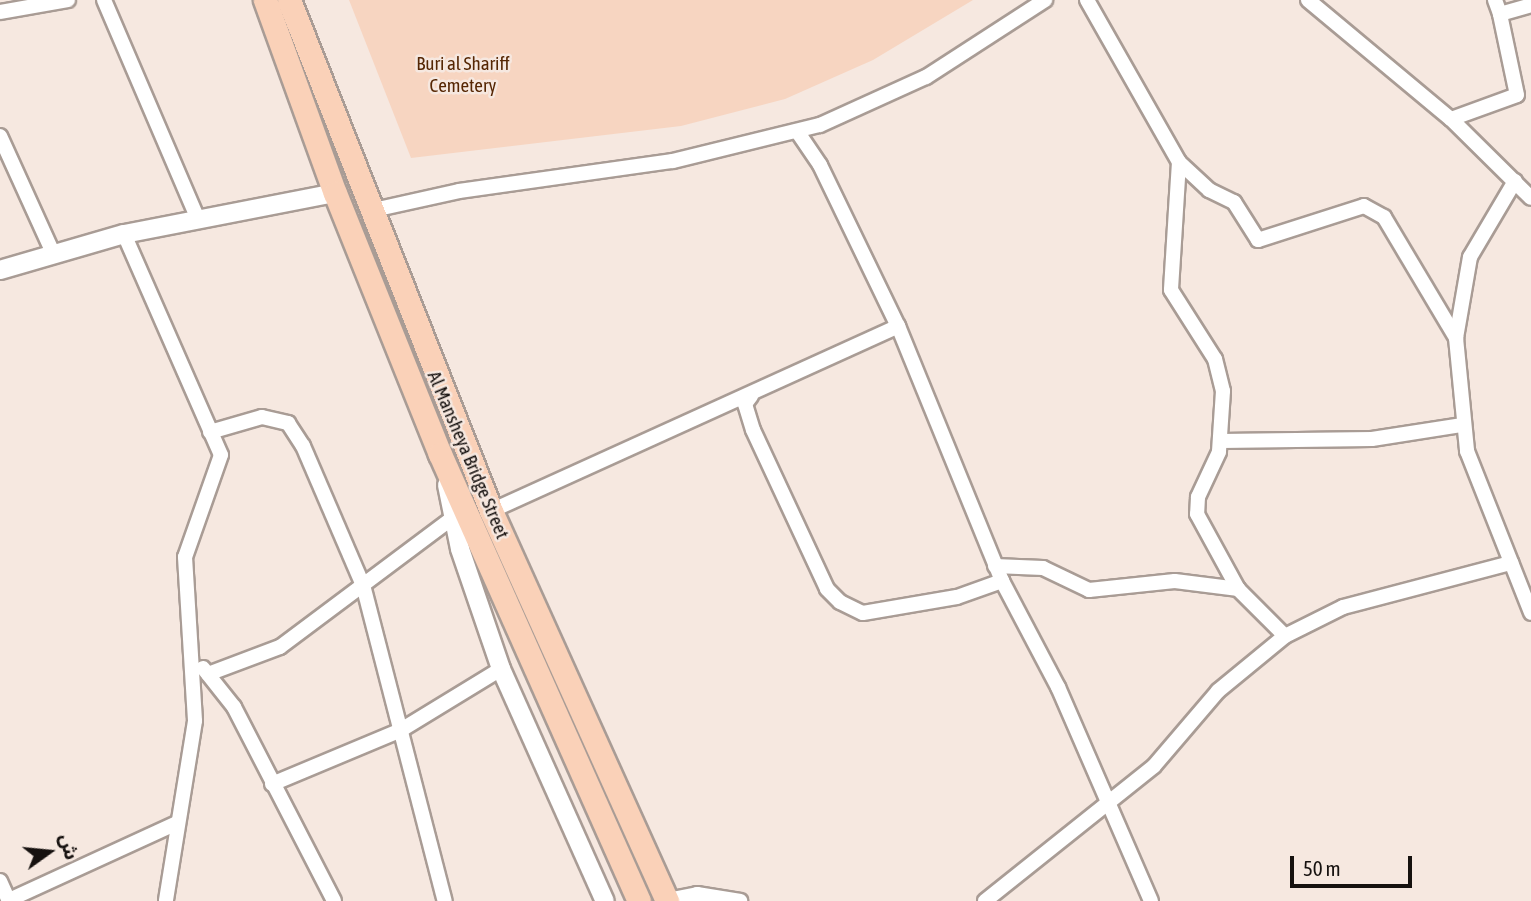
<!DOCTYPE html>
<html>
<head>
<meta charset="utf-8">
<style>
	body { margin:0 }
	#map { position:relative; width:1531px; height:901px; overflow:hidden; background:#f6e8e0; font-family:"Asap Condensed","Noto Sans Arabic",sans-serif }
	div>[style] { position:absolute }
	.green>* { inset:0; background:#f7d5c1 }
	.roads { filter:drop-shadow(2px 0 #a99c95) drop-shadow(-2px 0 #a99c95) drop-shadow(0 2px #a99c95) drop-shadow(0 -2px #a99c95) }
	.minor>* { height:14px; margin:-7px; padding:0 7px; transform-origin:7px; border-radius:7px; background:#fff }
	.tertiary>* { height:18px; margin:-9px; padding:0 9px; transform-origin:9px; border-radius:9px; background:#fff }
	.primary>* { height:23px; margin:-11.5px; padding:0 11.5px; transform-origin:11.5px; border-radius:11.5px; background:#fad1b8 }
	span { translate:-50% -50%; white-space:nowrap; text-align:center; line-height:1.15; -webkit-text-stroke:5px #f6e8e0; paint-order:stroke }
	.park-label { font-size:19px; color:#562704 }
	.street-label { font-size:19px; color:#16110f }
	.north { position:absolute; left:14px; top:817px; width:70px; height:70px; -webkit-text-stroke:5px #f6e8e0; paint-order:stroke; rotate:75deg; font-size:19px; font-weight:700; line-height:28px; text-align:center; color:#16110f }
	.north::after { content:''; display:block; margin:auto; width:24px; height:32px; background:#16110f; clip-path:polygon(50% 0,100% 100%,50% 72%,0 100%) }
	.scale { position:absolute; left:1290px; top:856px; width:122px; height:32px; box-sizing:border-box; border:4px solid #16110f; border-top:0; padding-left:9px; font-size:21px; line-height:24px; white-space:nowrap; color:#16110f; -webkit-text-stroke:5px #f6e8e0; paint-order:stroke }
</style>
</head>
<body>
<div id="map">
	<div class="green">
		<div style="clip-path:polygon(349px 0,973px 0,873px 60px,785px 99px,681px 126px,411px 158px)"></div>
	</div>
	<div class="roads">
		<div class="minor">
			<div style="left:104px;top:0;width:238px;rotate:66.8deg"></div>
			<div style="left:1087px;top:0;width:186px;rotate:60.4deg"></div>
			<div style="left:1179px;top:162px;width:41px;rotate:43deg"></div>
			<div style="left:1209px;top:190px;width:28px;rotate:26deg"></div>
			<div style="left:1234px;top:202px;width:45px;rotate:57.7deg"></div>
			<div style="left:1258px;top:240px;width:111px;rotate:-17.8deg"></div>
			<div style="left:1364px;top:206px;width:23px;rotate:29deg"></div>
			<div style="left:1384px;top:217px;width:141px;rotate:59.2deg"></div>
			<div style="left:1308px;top:0;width:186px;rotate:39.8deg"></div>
			<div style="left:1451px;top:119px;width:112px;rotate:44.6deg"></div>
			<div style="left:1495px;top:0;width:15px;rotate:70deg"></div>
			<div style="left:1500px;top:14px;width:32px;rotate:-16deg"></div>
			<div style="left:0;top:12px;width:69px;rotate:-10deg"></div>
			<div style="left:1451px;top:119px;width:70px;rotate:-20deg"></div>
			<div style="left:1517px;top:95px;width:83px;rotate:-101.9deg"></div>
			<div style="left:797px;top:131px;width:41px;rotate:55.9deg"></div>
			<div style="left:820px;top:165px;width:179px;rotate:64.2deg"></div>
			<div style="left:898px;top:326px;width:275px;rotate:67.8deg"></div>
			<div style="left:1002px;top:581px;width:120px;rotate:62.2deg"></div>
			<div style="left:1058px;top:687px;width:233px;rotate:66.5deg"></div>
			<div style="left:0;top:136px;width:128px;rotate:65.6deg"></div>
			<div style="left:1179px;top:162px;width:128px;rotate:93.6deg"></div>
			<div style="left:1171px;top:290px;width:82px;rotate:57.5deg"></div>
			<div style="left:1215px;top:359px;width:33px;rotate:76deg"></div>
			<div style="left:1223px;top:391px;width:61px;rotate:93.8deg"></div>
			<div style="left:1219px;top:452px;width:50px;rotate:115deg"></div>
			<div style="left:1198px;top:497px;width:17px;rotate:93deg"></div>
			<div style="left:1197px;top:514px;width:85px;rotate:61.3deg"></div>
			<div style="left:1238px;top:589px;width:66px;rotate:45deg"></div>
			<div style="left:1515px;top:181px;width:88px;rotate:120.6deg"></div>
			<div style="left:1470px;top:257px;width:82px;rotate:99.8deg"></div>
			<div style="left:1456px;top:338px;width:114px;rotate:84.4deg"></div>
			<div style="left:1467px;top:451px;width:174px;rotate:68.4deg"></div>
			<div style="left:369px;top:211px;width:92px;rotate:-12.5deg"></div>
			<div style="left:459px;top:191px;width:216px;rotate:-8deg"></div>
			<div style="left:673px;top:161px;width:151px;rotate:-13.8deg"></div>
			<div style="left:820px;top:125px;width:116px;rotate:-24.4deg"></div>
			<div style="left:926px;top:77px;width:142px;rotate:-32.9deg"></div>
			<div style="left:124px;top:234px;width:241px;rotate:66.3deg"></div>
			<div style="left:221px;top:455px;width:108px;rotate:109.4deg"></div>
			<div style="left:185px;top:557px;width:164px;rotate:86.5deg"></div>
			<div style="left:195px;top:721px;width:182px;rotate:99.2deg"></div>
			<div style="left:751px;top:396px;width:10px;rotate:127deg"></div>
			<div style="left:745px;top:404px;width:27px;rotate:73deg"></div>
			<div style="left:753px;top:430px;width:175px;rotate:65deg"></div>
			<div style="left:827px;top:589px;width:18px;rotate:45deg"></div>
			<div style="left:840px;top:602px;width:25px;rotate:26deg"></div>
			<div style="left:863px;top:613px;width:95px;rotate:-9.7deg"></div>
			<div style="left:957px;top:597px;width:48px;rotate:-19.6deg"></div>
			<div style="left:210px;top:432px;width:54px;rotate:-16.1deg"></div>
			<div style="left:262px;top:417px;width:27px;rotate:13deg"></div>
			<div style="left:288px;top:423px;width:27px;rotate:57deg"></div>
			<div style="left:303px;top:446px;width:151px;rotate:66.7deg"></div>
			<div style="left:363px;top:585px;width:326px;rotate:75.5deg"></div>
			<div style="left:1221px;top:441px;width:151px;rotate:-0.8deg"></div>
			<div style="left:1372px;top:439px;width:90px;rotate:-8.9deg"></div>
			<div style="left:491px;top:511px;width:447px;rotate:-24.4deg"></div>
			<div style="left:995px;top:566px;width:48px;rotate:2.4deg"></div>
			<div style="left:1043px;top:568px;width:51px;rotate:25.6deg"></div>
			<div style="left:1089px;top:590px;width:86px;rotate:-6deg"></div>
			<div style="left:1175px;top:581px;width:64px;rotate:7.2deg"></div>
			<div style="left:203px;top:668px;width:50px;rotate:51.5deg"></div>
			<div style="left:234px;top:707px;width:218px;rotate:62.7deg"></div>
			<div style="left:208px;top:674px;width:77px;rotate:-20.6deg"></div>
			<div style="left:280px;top:647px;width:217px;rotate:-36.8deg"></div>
			<div style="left:272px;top:784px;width:140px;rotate:-22.7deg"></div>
			<div style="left:401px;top:730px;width:117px;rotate:-31.4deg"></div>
			<div style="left:0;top:881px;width:22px;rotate:66deg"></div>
			<div style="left:9px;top:900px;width:185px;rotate:-24.6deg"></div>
			<div style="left:667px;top:900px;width:31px;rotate:-11deg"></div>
			<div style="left:697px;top:894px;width:44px;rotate:9.2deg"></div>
			<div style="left:985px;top:901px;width:216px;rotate:-38.6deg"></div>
			<div style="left:1154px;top:766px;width:99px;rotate:-49.5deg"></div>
			<div style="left:1218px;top:691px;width:87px;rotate:-39.4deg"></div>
			<div style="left:1285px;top:636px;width:65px;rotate:-26.6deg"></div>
			<div style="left:1343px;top:607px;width:174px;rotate:-14.7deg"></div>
		</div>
		<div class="tertiary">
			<div style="left:0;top:270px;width:129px;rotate:-16.2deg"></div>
			<div style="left:124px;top:234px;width:215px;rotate:-11deg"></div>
			<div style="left:447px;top:485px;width:65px;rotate:78.5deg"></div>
			<div style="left:460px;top:549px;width:127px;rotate:71.1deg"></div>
			<div style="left:501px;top:669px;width:254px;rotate:65.9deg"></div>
		</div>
		<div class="primary">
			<div style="left:265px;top:0;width:205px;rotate:70.1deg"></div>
			<div style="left:335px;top:193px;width:281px;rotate:68.1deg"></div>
			<div style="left:440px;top:454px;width:489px;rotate:66deg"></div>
			<div style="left:289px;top:0;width:549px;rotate:68.43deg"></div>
			<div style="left:491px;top:511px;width:428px;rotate:65.7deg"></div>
		</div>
	</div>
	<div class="park-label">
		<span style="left:463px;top:75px">Buri al Shariff<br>Cemetery</span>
	</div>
	<div class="street-label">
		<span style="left:468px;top:455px;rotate:67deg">Al Mansheya Bridge Street</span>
	</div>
	<div class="north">ش</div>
	<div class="scale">50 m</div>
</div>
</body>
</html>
